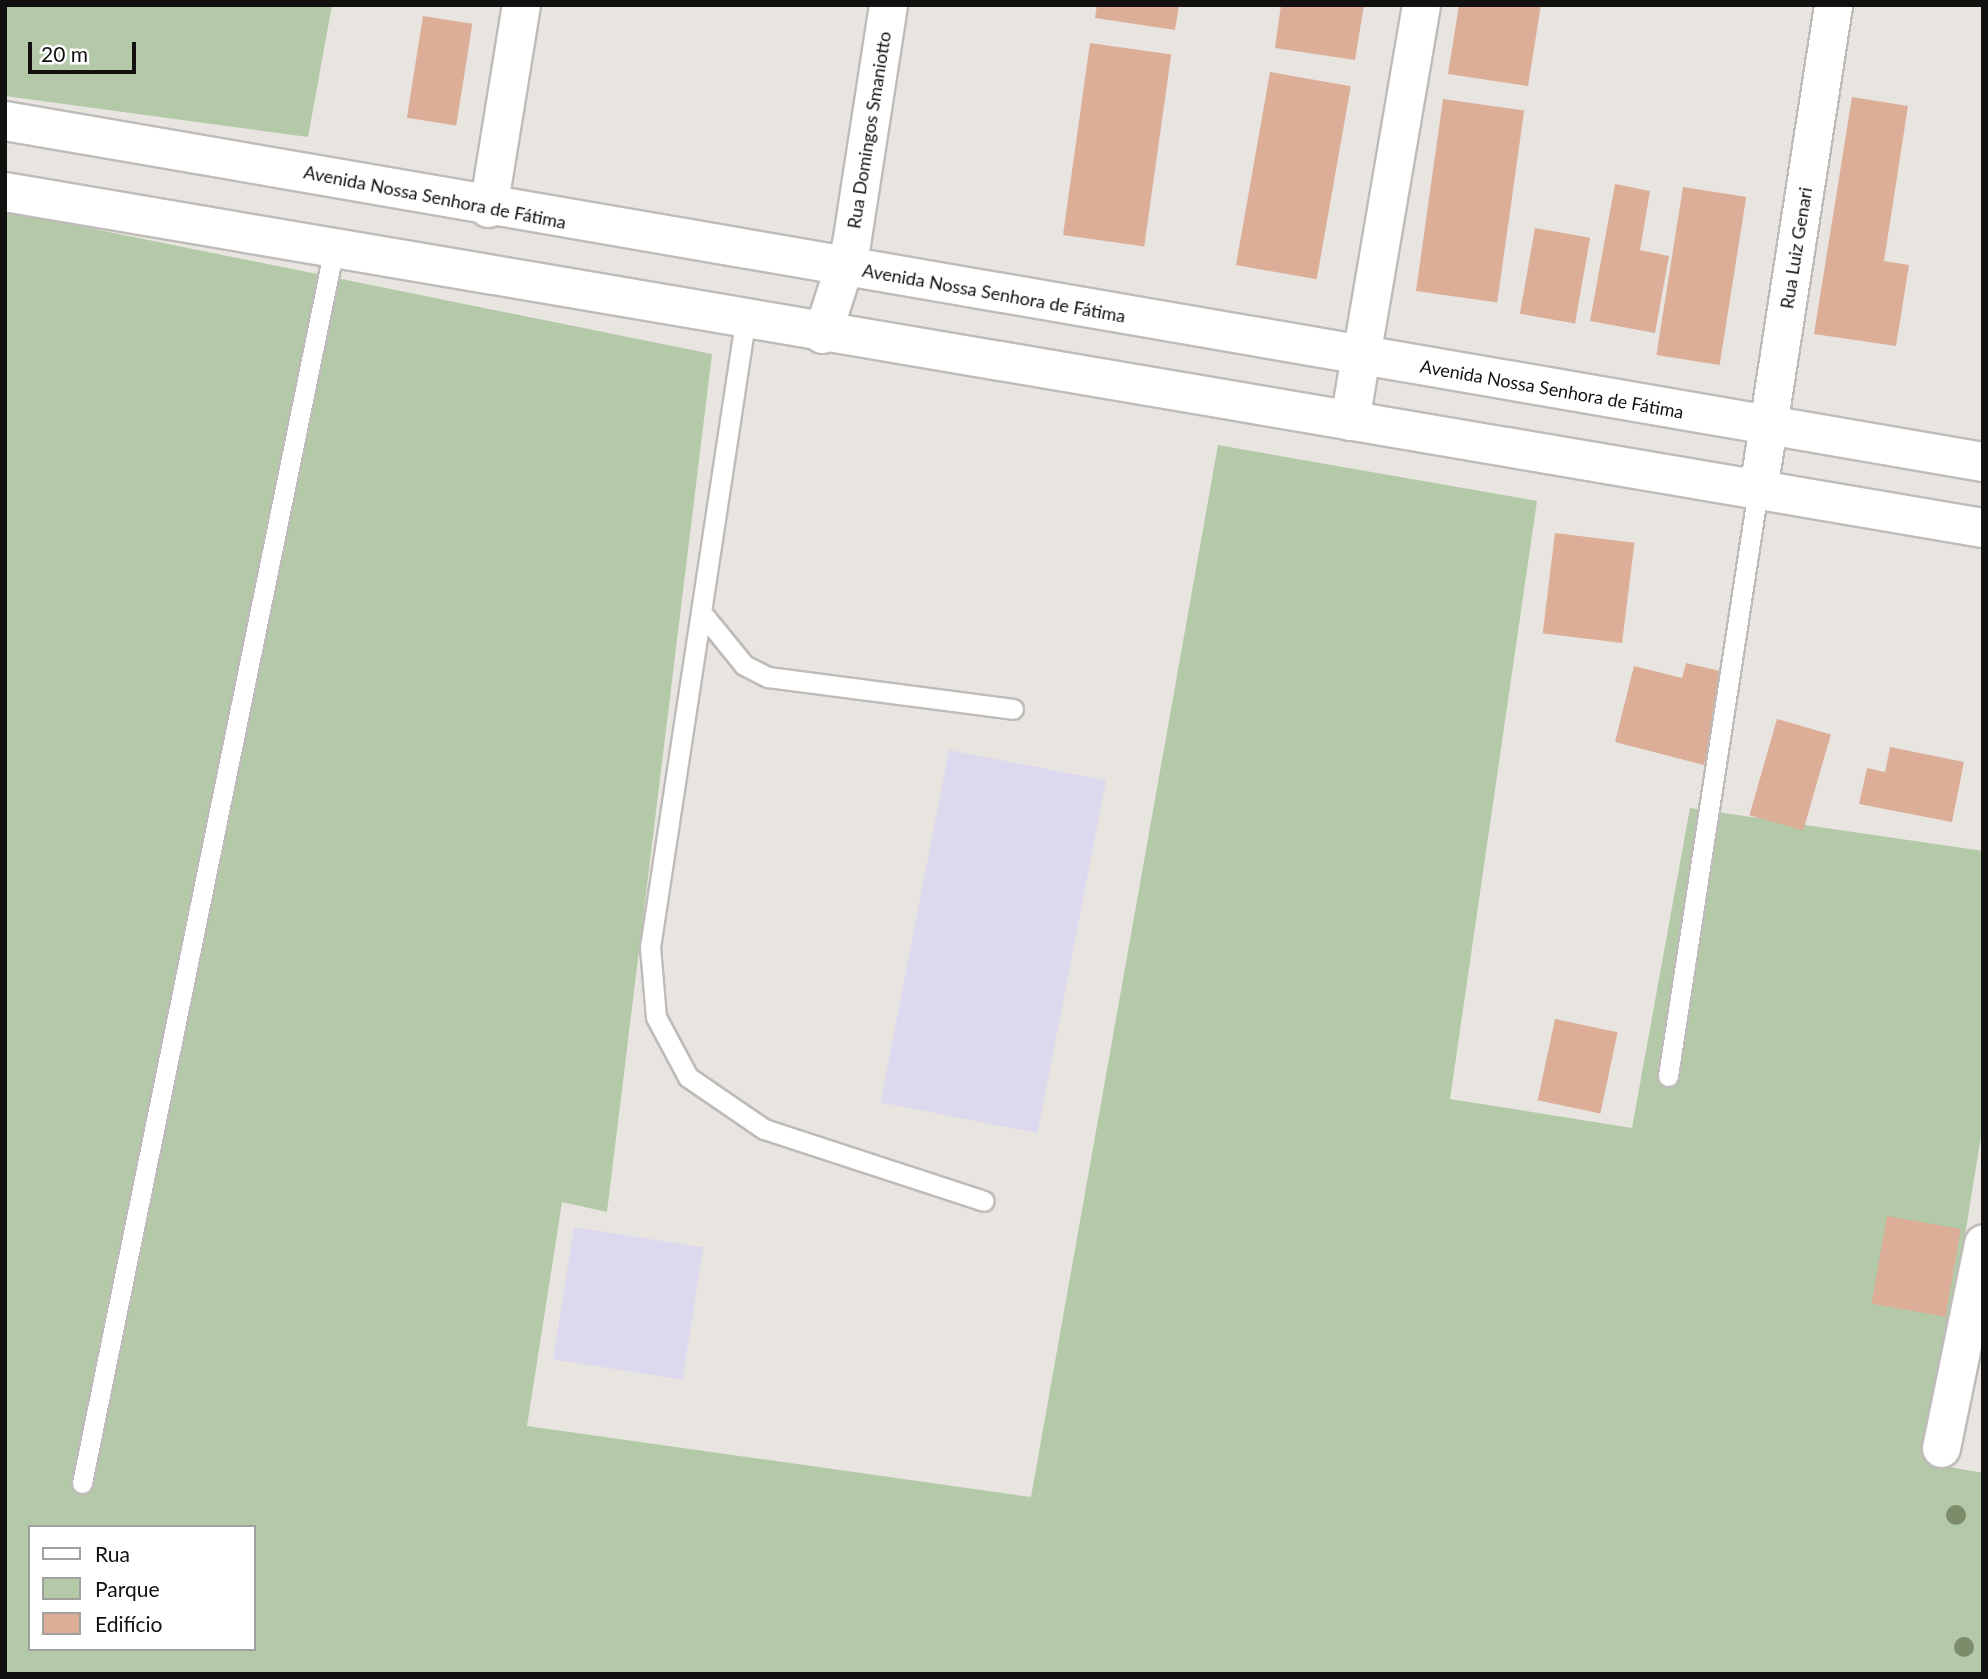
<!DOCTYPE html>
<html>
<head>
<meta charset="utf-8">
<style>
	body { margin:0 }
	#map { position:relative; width:1988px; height:1679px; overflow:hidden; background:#e8e5e1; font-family:Lato,sans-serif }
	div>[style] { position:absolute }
	.industrial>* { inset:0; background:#dcd8ee; transform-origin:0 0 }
	.green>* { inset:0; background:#b3c9a7 }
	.building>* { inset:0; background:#dcae98; transform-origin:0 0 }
	.roads { filter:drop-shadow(2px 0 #bebbb8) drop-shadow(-2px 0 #bebbb8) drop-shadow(0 2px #bebbb8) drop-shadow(0 -2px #bebbb8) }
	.service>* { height:19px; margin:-9.5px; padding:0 9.5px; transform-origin:9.5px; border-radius:9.5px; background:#fff }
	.minor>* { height:37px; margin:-18.5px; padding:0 18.5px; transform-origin:18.5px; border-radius:18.5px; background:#fff }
	.tertiary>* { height:38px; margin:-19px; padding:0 19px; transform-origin:19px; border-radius:19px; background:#fff }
	.trees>* { width:20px; height:20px; margin:-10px; border-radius:50%; background:#7c8c6a }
	span { translate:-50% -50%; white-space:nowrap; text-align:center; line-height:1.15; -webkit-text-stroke:6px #fff; paint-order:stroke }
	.street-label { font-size:18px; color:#121110 }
	.frame { position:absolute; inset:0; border:7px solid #121110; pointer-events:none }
	.legend { position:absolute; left:28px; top:1525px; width:228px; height:126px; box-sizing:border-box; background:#fff; border:2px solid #a0a09f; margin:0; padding:9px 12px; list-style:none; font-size:21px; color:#121110 }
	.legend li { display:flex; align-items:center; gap:14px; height:35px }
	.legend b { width:35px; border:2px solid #a0a09f }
	.scale { position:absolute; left:28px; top:42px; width:108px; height:32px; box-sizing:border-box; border:4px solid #121110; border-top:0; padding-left:9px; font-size:21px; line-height:24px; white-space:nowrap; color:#121110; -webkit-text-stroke:5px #fff; paint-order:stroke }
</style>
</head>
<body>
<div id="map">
	<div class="industrial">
		<div style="left:949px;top:750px;width:160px;height:359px;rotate:11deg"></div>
		<div style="left:574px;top:1227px;width:131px;height:134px;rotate:9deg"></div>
	</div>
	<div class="green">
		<div style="clip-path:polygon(5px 5px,332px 5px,308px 137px,5px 96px)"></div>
		<div style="clip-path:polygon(evenodd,5px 211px,712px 354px,607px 1212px,562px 1202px,527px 1426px,1031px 1497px,1218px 445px,1537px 501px,1450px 1099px,1632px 1128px,1690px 808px,1983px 851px,1983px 1124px,1928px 1463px,1983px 1473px,1983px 1674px,5px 1674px,5px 211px,30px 1527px,254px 1527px,254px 1649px,30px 1649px,30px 1527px)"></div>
	</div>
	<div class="building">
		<div style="clip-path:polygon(1097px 5px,1179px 5px,1175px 30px,1095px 18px)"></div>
		<div style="clip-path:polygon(1281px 5px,1364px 5px,1355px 60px,1275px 48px)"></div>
		<div style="clip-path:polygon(1459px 5px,1541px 5px,1528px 86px,1448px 74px)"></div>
		<div style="left:423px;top:16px;width:50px;height:103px;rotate:9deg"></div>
		<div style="left:1090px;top:43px;width:82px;height:194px;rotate:8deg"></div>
		<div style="left:1270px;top:72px;width:82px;height:196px;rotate:10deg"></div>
		<div style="clip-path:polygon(1852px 97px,1908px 106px,1884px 261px,1909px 265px,1896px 346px,1814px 334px)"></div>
		<div style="left:1443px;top:99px;width:82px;height:194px;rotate:8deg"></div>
		<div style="clip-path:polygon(1615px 184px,1650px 191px,1640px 250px,1669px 256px,1655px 333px,1590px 321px)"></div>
		<div style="left:1683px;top:187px;width:64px;height:170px;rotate:9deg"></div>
		<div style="left:1535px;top:228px;width:56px;height:87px;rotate:10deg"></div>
		<div style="left:1555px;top:533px;width:80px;height:101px;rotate:7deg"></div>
		<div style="clip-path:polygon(1686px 663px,1728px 673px,1704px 765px,1615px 742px,1634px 666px,1682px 678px)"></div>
		<div style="left:1777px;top:719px;width:56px;height:100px;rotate:16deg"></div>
		<div style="clip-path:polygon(1890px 747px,1964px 762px,1952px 822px,1859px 804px,1867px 768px,1885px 772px)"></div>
		<div style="left:1555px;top:1019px;width:64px;height:83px;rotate:12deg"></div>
		<div style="left:1887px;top:1216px;width:75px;height:89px;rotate:10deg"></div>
	</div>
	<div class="roads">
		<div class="service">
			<div style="left:745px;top:322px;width:632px;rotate:98.64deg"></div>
			<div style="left:650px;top:947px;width:70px;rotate:85.1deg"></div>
			<div style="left:656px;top:1017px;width:68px;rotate:61.9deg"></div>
			<div style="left:688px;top:1077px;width:92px;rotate:34.4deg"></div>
			<div style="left:764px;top:1129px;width:231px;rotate:18.1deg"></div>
			<div style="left:701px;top:612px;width:68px;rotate:50.9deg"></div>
			<div style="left:744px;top:665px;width:27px;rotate:27deg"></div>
			<div style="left:768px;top:677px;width:247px;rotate:7.4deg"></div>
			<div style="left:1668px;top:1076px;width:593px;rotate:-81.27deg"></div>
			<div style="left:82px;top:1483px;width:1260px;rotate:-78.47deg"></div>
		</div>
		<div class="minor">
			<div style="left:488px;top:208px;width:206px;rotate:-80.8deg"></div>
			<div style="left:822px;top:334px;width:95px;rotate:-72.1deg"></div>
			<div style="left:851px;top:244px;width:242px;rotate:-81.2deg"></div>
			<div style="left:1361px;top:356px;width:356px;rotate:-80.3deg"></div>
			<div style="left:1758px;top:490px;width:491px;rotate:-81.2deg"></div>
			<div style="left:1941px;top:1448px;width:209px;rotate:-78.4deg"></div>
		</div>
		<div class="tertiary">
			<div style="left:5px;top:121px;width:2007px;rotate:9.78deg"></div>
			<div style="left:5px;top:192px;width:2006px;rotate:9.64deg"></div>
			<div style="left:1350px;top:421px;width:66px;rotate:-80.4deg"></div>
		</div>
	</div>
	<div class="trees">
		<div style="left:1956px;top:1515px"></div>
		<div style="left:1964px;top:1647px"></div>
	</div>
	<div class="street-label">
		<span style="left:869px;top:130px;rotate:-81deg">Rua Domingos Smaniotto</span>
		<span style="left:435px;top:197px;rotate:11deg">Avenida Nossa Senhora de Fátima</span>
		<span style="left:1796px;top:248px;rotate:-81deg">Rua Luiz Genari</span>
		<span style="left:994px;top:293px;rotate:10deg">Avenida Nossa Senhora de Fátima</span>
		<span style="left:1552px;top:389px;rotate:10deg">Avenida Nossa Senhora de Fátima</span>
	</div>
	<div class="frame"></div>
	<ul class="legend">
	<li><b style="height:9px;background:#fff"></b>Rua</li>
	<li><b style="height:19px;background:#b3c9a7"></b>Parque</li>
	<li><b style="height:19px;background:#dcae98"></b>Edifício</li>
	</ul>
	<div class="scale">20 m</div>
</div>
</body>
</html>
